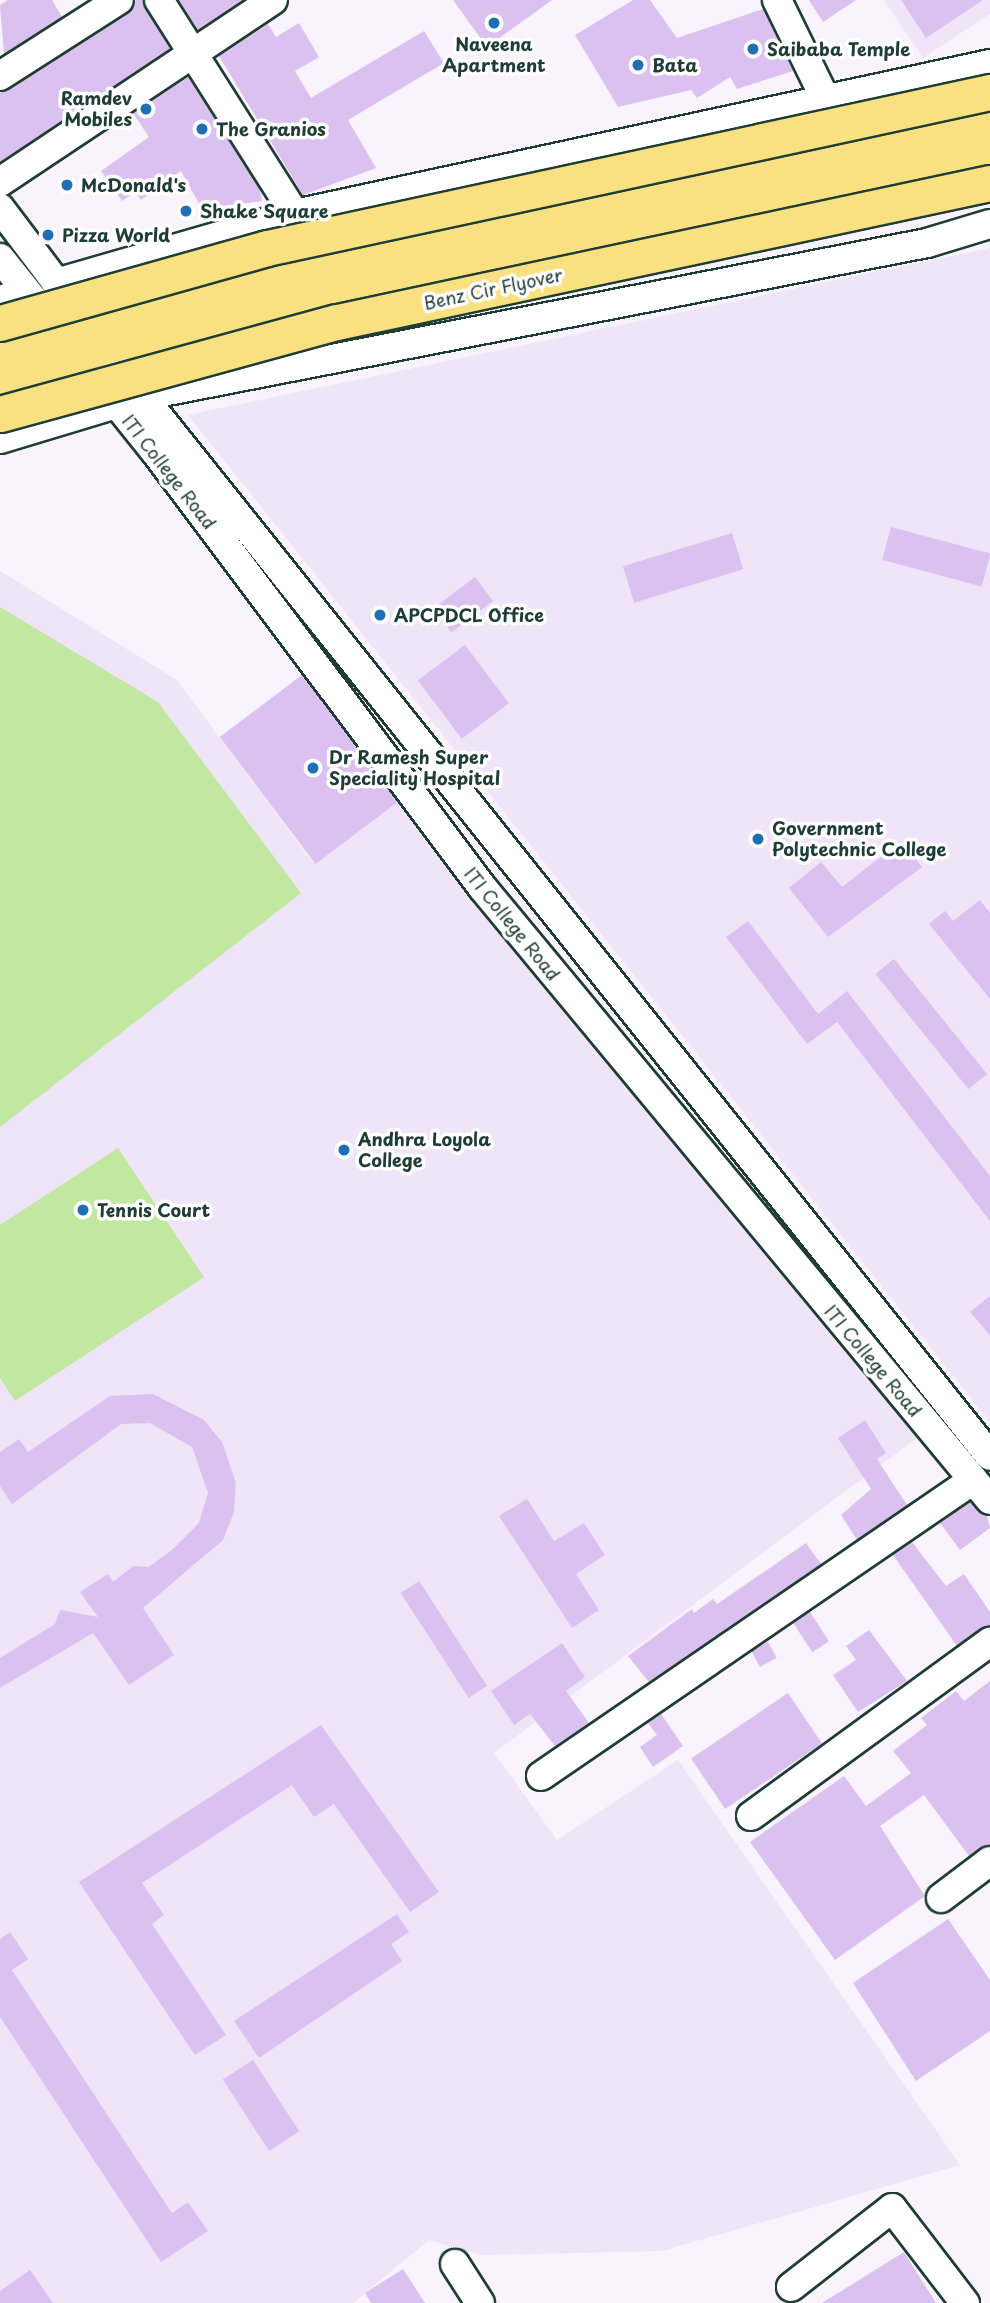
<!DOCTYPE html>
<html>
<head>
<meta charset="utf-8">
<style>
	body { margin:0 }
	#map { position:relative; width:990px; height:2303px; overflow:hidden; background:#f8f3fc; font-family:"Playpen Sans",sans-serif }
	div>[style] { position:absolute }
	.built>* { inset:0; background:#efe4f8 }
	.green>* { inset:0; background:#c1e7a1 }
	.building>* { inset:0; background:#dbc1f0; transform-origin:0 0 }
	.roads { filter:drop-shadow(2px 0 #1f3d34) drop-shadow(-2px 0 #1f3d34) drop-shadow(0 2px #1f3d34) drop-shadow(0 -2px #1f3d34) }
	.minor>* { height:28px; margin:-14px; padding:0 14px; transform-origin:14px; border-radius:14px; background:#fff }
	.major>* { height:35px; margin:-17.5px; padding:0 17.5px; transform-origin:17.5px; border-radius:17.5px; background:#f9e181 }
	.bridges { filter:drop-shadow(2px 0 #1f3d34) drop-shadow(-2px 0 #1f3d34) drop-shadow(0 2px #1f3d34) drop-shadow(0 -2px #1f3d34) }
	.major-bridge>* { height:35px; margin:-17.5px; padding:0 17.5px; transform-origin:17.5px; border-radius:17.5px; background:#f9e181 }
	.dots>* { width:19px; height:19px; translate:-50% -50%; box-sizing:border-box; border:4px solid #fff; border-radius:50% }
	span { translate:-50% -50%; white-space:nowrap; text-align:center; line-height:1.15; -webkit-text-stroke:7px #fff; paint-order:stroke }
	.poi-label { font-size:18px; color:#1f3d34; font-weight:700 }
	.left { translate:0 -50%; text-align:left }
	.right { translate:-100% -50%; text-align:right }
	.street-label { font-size:18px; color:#1f3d34 }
</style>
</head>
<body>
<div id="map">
	<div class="built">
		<div style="clip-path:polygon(884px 0,990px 0,990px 14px,923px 58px)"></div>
		<div style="clip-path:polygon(990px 248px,990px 1422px,188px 415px)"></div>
		<div style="clip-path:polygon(0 571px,177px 680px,312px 862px,405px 796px,917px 1438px,494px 1753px,557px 1840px,678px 1760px,960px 2165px,662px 2251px,480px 2255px,429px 2240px,353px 2303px,0 2303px)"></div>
	</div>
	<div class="green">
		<div style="clip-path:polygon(0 607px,158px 702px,301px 893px,0 1127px)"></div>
		<div style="clip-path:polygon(118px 1148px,204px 1277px,15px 1401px,0 1378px,0 1225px)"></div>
	</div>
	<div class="building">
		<div style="clip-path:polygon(8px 0,52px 0,62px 17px,4px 54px,0 5px)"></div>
		<div style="clip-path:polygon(136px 0,142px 0,170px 49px,0 162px,0 93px,128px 14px)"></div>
		<div style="clip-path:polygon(179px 0,243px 0,198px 30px)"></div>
		<div style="clip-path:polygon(453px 0,552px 0,487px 47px)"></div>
		<div style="clip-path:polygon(633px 0,650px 0,677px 38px,763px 9px,793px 71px,737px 89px,730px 77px,697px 98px,691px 90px,618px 107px,575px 35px)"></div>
		<div style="clip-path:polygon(809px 0,856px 0,823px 22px)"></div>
		<div style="clip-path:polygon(901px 0,983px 0,926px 38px)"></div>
		<div style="clip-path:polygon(299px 23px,319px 57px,295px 71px,311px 98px,424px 31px,444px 63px,348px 120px,376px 168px,303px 195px,219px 56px,268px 24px,276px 37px)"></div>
		<div style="clip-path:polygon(188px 77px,260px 189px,262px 201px,202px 209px,181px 171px,141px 200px,135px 192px,122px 201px,101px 171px,149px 137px,133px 113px)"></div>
		<div style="left:891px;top:527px;width:103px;height:34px;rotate:15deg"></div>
		<div style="left:732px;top:533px;width:38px;height:114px;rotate:73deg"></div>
		<div style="left:475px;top:577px;width:30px;height:52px;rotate:53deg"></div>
		<div style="left:465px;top:645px;width:73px;height:59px;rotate:53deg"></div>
		<div style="left:302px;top:675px;width:159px;height:103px;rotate:53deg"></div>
		<div style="clip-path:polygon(901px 841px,922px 867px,828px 937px,789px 888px,821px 862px,842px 887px)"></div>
		<div style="clip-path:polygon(980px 900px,990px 913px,990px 999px,929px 924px,945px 911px,953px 921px)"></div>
		<div style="clip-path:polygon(748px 921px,818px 1014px,847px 991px,990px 1176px,990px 1221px,837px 1022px,807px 1044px,726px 937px)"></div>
		<div style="left:894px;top:959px;width:148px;height:24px;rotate:51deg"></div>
		<div style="clip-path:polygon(990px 1296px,990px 1335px,970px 1312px)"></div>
		<div style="clip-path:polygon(153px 1394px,204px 1420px,222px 1442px,236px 1483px,234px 1512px,223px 1540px,143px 1608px,174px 1655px,129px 1685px,93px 1633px,0 1688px,0 1658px,55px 1624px,60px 1610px,98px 1617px,80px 1592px,108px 1574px,113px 1582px,133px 1566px,149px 1567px,173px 1549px,199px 1523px,208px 1493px,192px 1447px,150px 1423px,121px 1424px,12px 1504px,0 1486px,0 1452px,19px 1439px,28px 1452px,110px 1396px)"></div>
		<div style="clip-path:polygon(865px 1420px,886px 1453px,877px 1459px,907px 1505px,857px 1540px,841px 1515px,871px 1489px,838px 1438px)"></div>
		<div style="clip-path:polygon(527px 1499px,554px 1541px,584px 1523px,605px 1555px,576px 1574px,599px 1610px,572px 1628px,499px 1516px)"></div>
		<div style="clip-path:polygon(970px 1502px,987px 1516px,990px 1528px,960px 1550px,940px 1523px)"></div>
		<div style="clip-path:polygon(912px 1542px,946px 1586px,964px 1574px,990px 1612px,990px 1626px,957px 1646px,893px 1555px)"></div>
		<div style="clip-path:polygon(806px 1543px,821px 1564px,649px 1682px,628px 1656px,692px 1609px,694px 1613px,713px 1599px,717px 1604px)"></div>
		<div style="left:419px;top:1581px;width:125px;height:22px;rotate:57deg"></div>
		<div style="left:810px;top:1612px;width:35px;height:20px;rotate:57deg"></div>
		<div style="clip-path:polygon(869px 1630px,907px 1681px,858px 1712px,833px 1675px,856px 1660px,846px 1646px)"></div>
		<div style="left:768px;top:1642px;width:18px;height:19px;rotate:61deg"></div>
		<div style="clip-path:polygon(562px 1643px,585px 1677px,566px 1691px,589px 1723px,555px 1746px,530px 1714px,514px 1725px,491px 1691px)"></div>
		<div style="clip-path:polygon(990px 1681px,990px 1845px,969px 1856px,924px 1795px,880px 1826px,925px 1896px,835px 1960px,750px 1842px,844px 1776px,866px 1806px,911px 1773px,893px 1751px,927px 1725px,921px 1718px,956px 1691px,964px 1701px)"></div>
		<div style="left:788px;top:1693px;width:61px;height:117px;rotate:56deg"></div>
		<div style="clip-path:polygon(661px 1714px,683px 1746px,653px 1767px,640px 1747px,657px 1735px,648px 1723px)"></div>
		<div style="clip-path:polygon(321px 1725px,439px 1892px,410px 1912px,334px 1804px,314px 1817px,292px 1785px,142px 1883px,164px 1915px,152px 1924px,226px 2035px,195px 2055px,79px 1882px)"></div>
		<div style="clip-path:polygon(397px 1914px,409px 1932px,391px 1944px,402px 1961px,259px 2058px,234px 2021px)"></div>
		<div style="clip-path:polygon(948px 1919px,990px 1980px,990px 2031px,916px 2081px,853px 1983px)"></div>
		<div style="clip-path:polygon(10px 1932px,28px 1959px,12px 1970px,172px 2213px,188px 2202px,208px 2231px,161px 2262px,0 2017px,0 1939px)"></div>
		<div style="left:253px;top:2060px;width:85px;height:36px;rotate:57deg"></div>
		<div style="clip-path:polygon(904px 2252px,936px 2303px,822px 2303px)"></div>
		<div style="clip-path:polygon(403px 2269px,425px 2303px,371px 2303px,365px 2293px)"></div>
		<div style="clip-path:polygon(30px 2270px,53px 2303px,0 2303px,0 2291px)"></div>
	</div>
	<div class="roads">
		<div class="minor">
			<div style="left:159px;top:0;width:254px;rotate:57.6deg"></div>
			<div style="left:777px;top:0;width:130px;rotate:64deg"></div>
			<div style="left:0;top:76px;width:141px;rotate:-32.6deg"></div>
			<div style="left:0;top:182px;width:328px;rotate:-33.7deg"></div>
			<div style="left:0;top:208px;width:236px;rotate:52.9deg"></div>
			<div style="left:142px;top:396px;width:1357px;rotate:51.34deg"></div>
			<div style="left:0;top:258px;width:246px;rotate:51.3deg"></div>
			<div style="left:154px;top:450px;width:546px;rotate:53.11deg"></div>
			<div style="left:482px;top:887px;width:796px;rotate:50.35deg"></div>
			<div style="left:56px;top:283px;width:249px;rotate:-16.1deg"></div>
			<div style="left:295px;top:214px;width:711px;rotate:-12.18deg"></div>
			<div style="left:0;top:300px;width:26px;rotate:-18deg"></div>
			<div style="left:0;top:439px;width:148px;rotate:-16.8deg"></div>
			<div style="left:142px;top:396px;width:800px;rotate:-11.03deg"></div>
			<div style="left:927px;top:243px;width:66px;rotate:-16.8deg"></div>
			<div style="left:541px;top:1776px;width:524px;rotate:-34.42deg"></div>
			<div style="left:751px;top:1816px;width:296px;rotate:-36.1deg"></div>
			<div style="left:941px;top:1898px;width:61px;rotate:-37.1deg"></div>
			<div style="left:455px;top:2264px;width:46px;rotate:57.3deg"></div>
			<div style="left:791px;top:2287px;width:128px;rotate:-38deg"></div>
			<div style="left:892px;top:2208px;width:120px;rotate:52.5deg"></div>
		</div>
		<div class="major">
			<div style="left:0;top:348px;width:90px;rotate:-18deg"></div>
			<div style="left:86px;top:320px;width:927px;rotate:-12.66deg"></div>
			<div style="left:0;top:382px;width:113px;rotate:-19.1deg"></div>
			<div style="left:107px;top:345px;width:904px;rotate:-12.45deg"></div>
		</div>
	</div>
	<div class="bridges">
		<div class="major-bridge">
			<div style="left:0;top:323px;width:277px;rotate:-15.7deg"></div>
			<div style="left:267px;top:248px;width:740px;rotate:-12.18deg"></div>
			<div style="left:0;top:414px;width:349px;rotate:-15.3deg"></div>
			<div style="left:337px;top:322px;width:668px;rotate:-12.02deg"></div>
		</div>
	</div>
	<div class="dots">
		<div style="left:494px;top:23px;background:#1f6fb2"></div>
		<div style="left:753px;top:49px;background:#1f6fb2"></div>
		<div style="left:638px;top:65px;background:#1f6fb2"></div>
		<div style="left:146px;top:109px;background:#1f6fb2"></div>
		<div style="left:202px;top:129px;background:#1f6fb2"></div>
		<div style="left:67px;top:185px;background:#1f6fb2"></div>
		<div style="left:186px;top:211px;background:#1f6fb2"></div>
		<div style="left:48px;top:235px;background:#1f6fb2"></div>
		<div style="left:380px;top:615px;background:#1f6fb2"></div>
		<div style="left:313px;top:768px;background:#1f6fb2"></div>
		<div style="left:758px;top:839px;background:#1f6fb2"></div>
		<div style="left:344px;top:1150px;background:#1f6fb2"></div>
		<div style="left:83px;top:1210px;background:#1f6fb2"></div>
	</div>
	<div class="poi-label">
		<span style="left:494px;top:55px">Naveena<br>Apartment</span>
		<span class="left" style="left:767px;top:49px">Saibaba Temple</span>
		<span class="left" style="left:652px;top:65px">Bata</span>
		<span class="right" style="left:132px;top:109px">Ramdev<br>Mobiles</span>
		<span class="left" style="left:216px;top:129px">The Granios</span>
		<span class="left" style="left:81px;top:185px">McDonald's</span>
		<span class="left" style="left:200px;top:211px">Shake Square</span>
		<span class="left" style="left:62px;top:235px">Pizza World</span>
		<span class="left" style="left:394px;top:615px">APCPDCL Office</span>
		<span class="left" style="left:329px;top:768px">Dr Ramesh Super<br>Speciality Hospital</span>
		<span class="left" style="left:772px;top:839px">Government<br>Polytechnic College</span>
		<span class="left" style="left:358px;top:1150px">Andhra Loyola<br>College</span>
		<span class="left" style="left:97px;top:1210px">Tennis Court</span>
	</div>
	<div class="street-label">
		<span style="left:493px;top:289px;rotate:-12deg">Benz Cir Flyover</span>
		<span style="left:169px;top:472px;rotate:52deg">ITI College Road</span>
		<span style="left:512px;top:924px;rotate:51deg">ITI College Road</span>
		<span style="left:873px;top:1361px;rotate:50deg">ITI College Road</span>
	</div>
</div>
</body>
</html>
